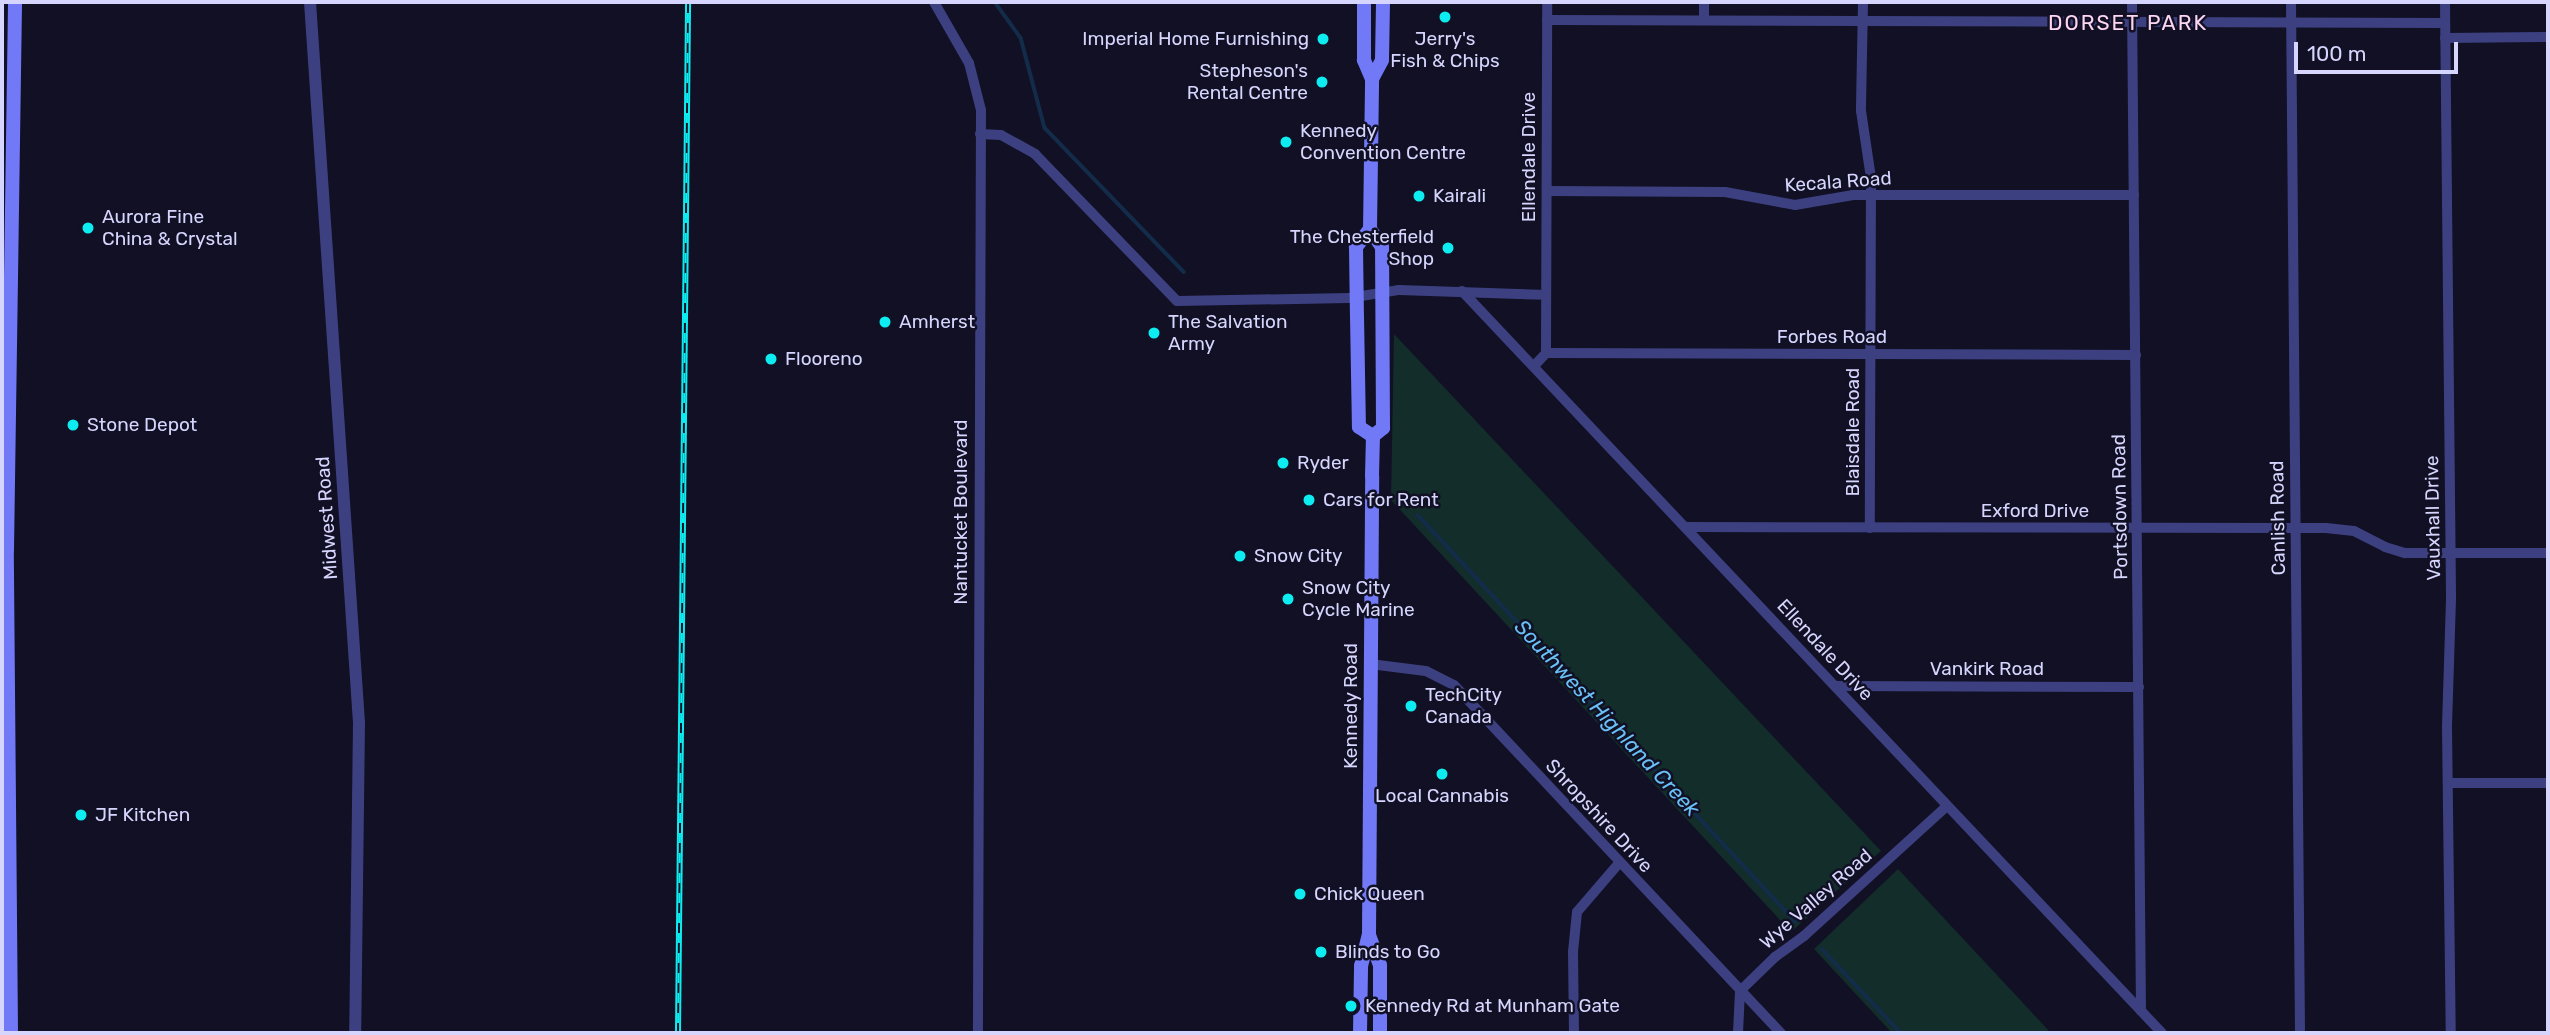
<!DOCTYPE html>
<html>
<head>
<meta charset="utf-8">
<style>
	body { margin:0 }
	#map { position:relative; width:2550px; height:1035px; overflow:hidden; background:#111024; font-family:Rubik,sans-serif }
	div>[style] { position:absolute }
	.green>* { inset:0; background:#132d2a }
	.stream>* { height:3.5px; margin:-1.75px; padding:0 1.75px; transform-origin:1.75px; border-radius:1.75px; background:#132c4a }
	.minor>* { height:10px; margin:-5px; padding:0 5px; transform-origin:5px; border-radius:5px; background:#3d4080 }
	.tertiary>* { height:12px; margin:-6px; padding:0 6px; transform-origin:6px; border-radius:6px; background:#3d4080 }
	.secondary>* { height:14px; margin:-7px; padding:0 7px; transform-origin:7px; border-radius:7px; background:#7179f7 }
	.rail>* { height:6px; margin-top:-3px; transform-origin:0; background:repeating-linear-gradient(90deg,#111024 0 10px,#0decf0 0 20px); box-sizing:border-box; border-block:2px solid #0decf0 }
	.dots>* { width:19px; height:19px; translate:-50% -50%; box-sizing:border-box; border:4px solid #111024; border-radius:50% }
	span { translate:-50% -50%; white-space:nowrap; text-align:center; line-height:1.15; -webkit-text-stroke:5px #111024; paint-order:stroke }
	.poi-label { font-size:19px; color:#d6d5fd }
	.right { translate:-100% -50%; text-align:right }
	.left { translate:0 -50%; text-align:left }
	.street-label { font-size:19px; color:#d6d5fd }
	.neighbourhood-label { font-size:21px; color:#fdd6f2; letter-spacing:2px }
	.water-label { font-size:21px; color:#69c1f7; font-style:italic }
	.frame { position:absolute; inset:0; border:4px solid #d6d5fd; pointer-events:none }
	.scale { position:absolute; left:2294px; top:42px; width:164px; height:32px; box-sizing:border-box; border:4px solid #d6d5fd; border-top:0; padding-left:9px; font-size:21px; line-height:24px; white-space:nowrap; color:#d6d5fd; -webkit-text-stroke:5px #111024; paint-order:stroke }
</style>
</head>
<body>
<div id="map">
	<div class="green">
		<div style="clip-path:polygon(1394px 334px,1881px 851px,1791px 932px,1391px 500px)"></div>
		<div style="clip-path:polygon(1898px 869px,2051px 1033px,1892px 1033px,1814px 949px)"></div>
	</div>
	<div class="stream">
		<div style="left:995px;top:2px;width:44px;rotate:54.2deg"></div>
		<div style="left:1021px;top:38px;width:93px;rotate:75.1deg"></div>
		<div style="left:1045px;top:128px;width:200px;rotate:46deg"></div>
		<div style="left:1418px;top:515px;width:555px;rotate:47.12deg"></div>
		<div style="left:1822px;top:949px;width:115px;rotate:46.8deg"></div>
	</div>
	<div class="minor">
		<div style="left:934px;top:2px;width:70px;rotate:60.2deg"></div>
		<div style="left:969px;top:63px;width:49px;rotate:75.7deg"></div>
		<div style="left:981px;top:110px;width:923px;rotate:90.19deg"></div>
		<div style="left:1863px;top:2px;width:109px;rotate:91.1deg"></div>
		<div style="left:1861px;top:111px;width:68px;rotate:81.5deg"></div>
		<div style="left:1871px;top:178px;width:350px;rotate:90.2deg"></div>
		<div style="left:2132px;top:2px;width:1009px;rotate:89.49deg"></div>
		<div style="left:2291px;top:2px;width:1031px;rotate:89.5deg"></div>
		<div style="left:2445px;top:2px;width:597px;rotate:89.42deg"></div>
		<div style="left:2451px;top:599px;width:128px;rotate:91.8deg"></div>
		<div style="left:2447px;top:727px;width:306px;rotate:89.3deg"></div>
		<div style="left:1547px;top:20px;width:898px;rotate:0.19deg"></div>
		<div style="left:1704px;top:20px;width:18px;rotate:-90deg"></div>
		<div style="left:2445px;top:38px;width:103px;rotate:-0.6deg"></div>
		<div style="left:980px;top:134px;width:21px;rotate:3deg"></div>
		<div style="left:1001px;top:135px;width:39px;rotate:29deg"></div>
		<div style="left:1035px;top:154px;width:204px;rotate:46deg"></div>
		<div style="left:1177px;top:301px;width:172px;rotate:-1deg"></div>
		<div style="left:1349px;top:298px;width:51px;rotate:-9.1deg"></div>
		<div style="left:1399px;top:290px;width:147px;rotate:1.9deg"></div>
		<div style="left:1547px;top:191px;width:178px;rotate:0.3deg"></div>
		<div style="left:1725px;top:192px;width:71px;rotate:10.5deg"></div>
		<div style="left:1795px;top:205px;width:59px;rotate:-9.8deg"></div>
		<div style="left:1853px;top:195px;width:281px"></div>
		<div style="left:1462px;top:291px;width:1020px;rotate:46.67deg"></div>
		<div style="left:1546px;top:353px;width:351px;rotate:-89.8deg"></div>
		<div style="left:1534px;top:366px;width:18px;rotate:-47deg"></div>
		<div style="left:1546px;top:353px;width:590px;rotate:0.19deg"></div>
		<div style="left:1685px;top:527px;width:641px;rotate:0.09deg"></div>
		<div style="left:2326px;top:528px;width:28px;rotate:6deg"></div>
		<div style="left:2354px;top:531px;width:35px;rotate:27deg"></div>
		<div style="left:2385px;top:547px;width:21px;rotate:17deg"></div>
		<div style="left:2405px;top:553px;width:143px"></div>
		<div style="left:1370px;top:664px;width:56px;rotate:7.1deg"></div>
		<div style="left:1426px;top:671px;width:31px;rotate:27deg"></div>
		<div style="left:1454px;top:685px;width:478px;rotate:46.8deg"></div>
		<div style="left:1835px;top:686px;width:304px;rotate:0.2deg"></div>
		<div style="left:2448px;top:783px;width:100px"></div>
		<div style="left:1574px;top:1033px;width:81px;rotate:-90.7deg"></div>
		<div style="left:1573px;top:952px;width:40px;rotate:-84.3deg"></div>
		<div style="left:1577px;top:912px;width:65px;rotate:-49.4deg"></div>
		<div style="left:1738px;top:1033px;width:42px;rotate:-87.3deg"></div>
		<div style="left:1740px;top:991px;width:49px;rotate:-44.2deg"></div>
		<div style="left:1775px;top:957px;width:36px;rotate:-36deg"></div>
		<div style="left:1804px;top:936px;width:193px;rotate:-42.3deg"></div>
	</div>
	<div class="tertiary">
		<div style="left:310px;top:2px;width:722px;rotate:86.11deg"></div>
		<div style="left:359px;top:722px;width:311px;rotate:90.7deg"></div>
	</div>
	<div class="secondary">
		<div style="left:1372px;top:79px;width:21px;rotate:-62deg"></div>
		<div style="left:1382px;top:60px;width:58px;rotate:-89deg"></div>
		<div style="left:1370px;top:229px;width:23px;rotate:128deg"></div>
		<div style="left:1356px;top:247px;width:69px;rotate:89.2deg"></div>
		<div style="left:1357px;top:316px;width:111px;rotate:89deg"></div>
		<div style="left:1359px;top:427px;width:17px;rotate:33deg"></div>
		<div style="left:1369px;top:935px;width:32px;rotate:70deg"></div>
		<div style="left:1380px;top:965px;width:68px;rotate:90deg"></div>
		<div style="left:11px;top:1033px;width:483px;rotate:-90.5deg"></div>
		<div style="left:7px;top:550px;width:548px;rotate:-89.16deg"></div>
		<div style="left:1360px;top:1033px;width:67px;rotate:-89.1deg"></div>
		<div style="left:1361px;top:966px;width:32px;rotate:-76deg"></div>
		<div style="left:1369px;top:935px;width:459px;rotate:-89.6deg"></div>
		<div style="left:1372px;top:476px;width:40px;rotate:-88.6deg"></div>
		<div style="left:1373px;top:436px;width:13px;rotate:-39deg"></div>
		<div style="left:1383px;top:428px;width:181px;rotate:-90.3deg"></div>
		<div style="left:1382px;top:247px;width:22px;rotate:-124deg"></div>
		<div style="left:1370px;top:229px;width:150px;rotate:-89.2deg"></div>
		<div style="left:1372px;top:79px;width:21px;rotate:-113deg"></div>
		<div style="left:1364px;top:60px;width:58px;rotate:-90deg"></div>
	</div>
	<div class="rail">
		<div style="left:678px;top:1033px;width:1031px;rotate:-89.44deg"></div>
	</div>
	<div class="dots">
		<div style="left:1445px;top:17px;background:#0decf0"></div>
		<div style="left:1323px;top:39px;background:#0decf0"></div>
		<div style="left:1322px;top:82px;background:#0decf0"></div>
		<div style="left:1286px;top:142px;background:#0decf0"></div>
		<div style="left:1419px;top:196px;background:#0decf0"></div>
		<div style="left:88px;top:228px;background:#0decf0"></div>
		<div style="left:1448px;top:248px;background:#0decf0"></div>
		<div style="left:885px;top:322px;background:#0decf0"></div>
		<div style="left:1154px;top:333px;background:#0decf0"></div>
		<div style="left:771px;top:359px;background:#0decf0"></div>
		<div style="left:73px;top:425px;background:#0decf0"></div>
		<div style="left:1283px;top:463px;background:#0decf0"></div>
		<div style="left:1309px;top:500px;background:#0decf0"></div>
		<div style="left:1240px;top:556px;background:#0decf0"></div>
		<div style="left:1288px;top:599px;background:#0decf0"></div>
		<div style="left:1411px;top:706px;background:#0decf0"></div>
		<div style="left:1442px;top:774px;background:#0decf0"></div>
		<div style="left:81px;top:815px;background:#0decf0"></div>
		<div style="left:1300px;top:894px;background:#0decf0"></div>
		<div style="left:1321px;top:952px;background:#0decf0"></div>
		<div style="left:1351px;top:1006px;background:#0decf0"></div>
	</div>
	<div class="poi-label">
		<span class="right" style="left:1309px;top:39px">Imperial Home Furnishing</span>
		<span style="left:1445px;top:50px">Jerry's<br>Fish &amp; Chips</span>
		<span class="right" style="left:1308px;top:82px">Stepheson's<br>Rental Centre</span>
		<span class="left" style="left:1300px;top:142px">Kennedy<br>Convention Centre</span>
		<span class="left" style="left:1433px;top:196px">Kairali</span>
		<span class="left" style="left:102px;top:228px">Aurora Fine<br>China &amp; Crystal</span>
		<span class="right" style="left:1434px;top:248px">The Chesterfield<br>Shop</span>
		<span class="left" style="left:899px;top:322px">Amherst</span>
		<span class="left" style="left:1168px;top:333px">The Salvation<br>Army</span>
		<span class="left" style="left:785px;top:359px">Flooreno</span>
		<span class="left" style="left:87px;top:425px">Stone Depot</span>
		<span class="left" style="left:1297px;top:463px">Ryder</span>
		<span class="left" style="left:1323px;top:500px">Cars for Rent</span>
		<span class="left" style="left:1254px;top:556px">Snow City</span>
		<span class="left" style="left:1302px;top:599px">Snow City<br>Cycle Marine</span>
		<span class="left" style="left:1425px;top:706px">TechCity<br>Canada</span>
		<span style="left:1442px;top:796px">Local Cannabis</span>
		<span class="left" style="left:95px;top:815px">JF Kitchen</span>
		<span class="left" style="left:1314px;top:894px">Chick Queen</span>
		<span class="left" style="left:1335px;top:952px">Blinds to Go</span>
		<span class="left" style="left:1365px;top:1006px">Kennedy Rd at Munham Gate</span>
	</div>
	<div class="street-label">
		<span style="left:1529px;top:157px;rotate:-90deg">Ellendale Drive</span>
		<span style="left:1838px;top:182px;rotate:-4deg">Kecala Road</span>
		<span style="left:1832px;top:337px">Forbes Road</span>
		<span style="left:1853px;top:432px;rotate:-90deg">Blaisdale Road</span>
		<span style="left:2120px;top:507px;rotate:-91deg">Portsdown Road</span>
		<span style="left:2035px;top:511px">Exford Drive</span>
		<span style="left:961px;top:512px;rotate:-90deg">Nantucket Boulevard</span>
		<span style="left:327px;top:518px;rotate:-94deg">Midwest Road</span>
		<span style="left:2278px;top:518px;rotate:-91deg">Canlish Road</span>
		<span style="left:2433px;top:518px;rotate:-91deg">Vauxhall Drive</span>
		<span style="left:1825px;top:650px;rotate:47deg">Ellendale Drive</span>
		<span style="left:1987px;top:669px">Vankirk Road</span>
		<span style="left:1351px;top:706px;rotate:-90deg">Kennedy Road</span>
		<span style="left:1599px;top:816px;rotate:47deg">Shropshire Drive</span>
		<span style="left:1816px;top:899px;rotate:-41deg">Wye Valley Road</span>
	</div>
	<div class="neighbourhood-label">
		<span style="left:2128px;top:23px">DORSET PARK</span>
	</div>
	<div class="water-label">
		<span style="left:1607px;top:718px;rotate:47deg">Southwest Highland Creek</span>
	</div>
	<div class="frame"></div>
	<div class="scale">100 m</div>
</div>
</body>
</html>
